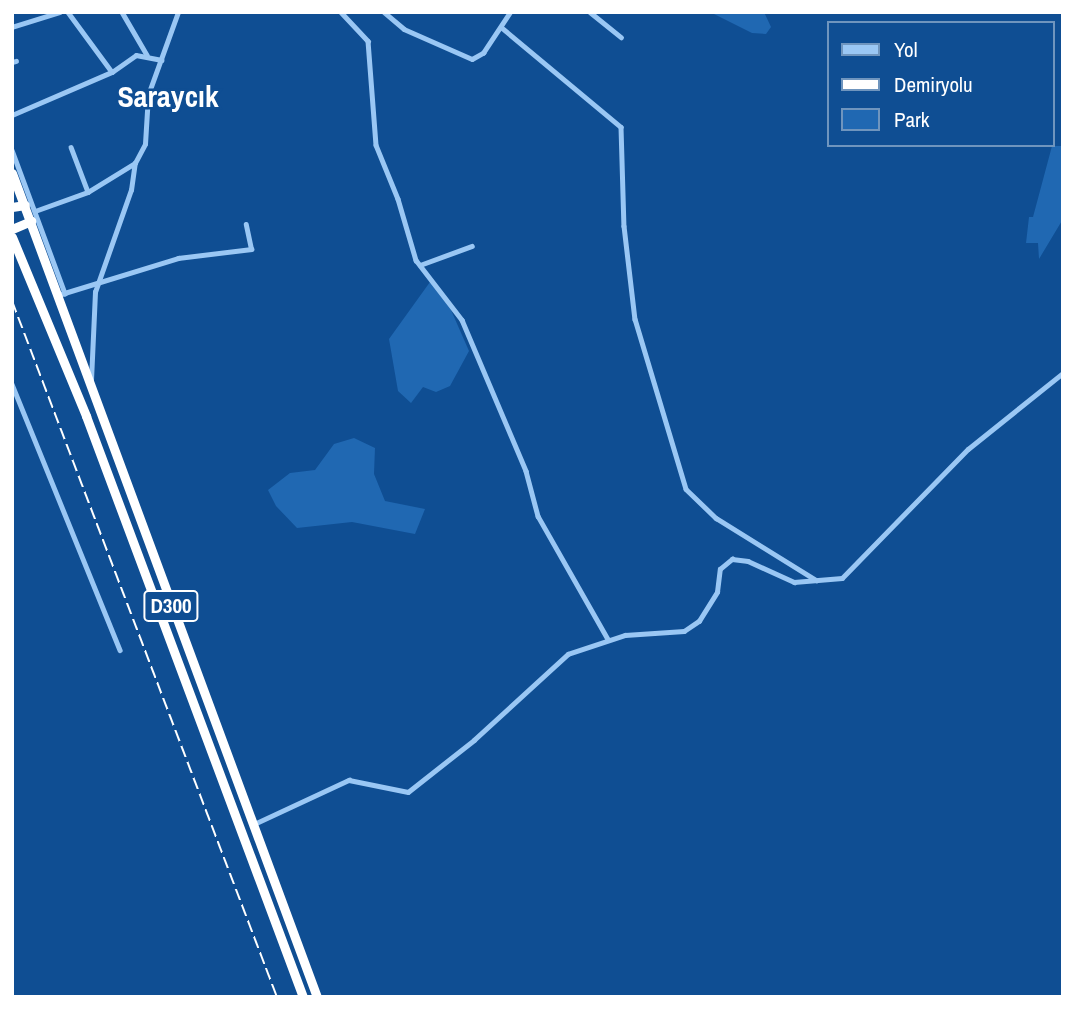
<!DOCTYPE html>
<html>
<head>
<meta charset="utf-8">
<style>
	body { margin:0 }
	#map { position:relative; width:1075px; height:1009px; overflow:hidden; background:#0f4e93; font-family:"Archivo Narrow",sans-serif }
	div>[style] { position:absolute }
	.green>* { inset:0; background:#2068b2 }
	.street>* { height:4.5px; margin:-2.25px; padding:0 2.25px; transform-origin:2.25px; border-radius:2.25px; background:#9ac7f4 }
	.highway>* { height:9px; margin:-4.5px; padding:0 4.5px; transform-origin:4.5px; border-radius:4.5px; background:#fff }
	.rail>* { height:2px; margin-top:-1px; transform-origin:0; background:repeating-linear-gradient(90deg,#fff 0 12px,transparent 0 17px) }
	span { translate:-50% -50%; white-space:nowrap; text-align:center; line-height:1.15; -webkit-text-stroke:5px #0f4e93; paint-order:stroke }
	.shield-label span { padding:2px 5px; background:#0f4e93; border:2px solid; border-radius:5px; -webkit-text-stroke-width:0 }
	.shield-label { font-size:21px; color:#fff; font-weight:700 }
	.district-label { font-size:30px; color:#fff; font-weight:700 }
	.frame { position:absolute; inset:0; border:14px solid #fff; pointer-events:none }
	.legend { position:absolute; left:827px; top:21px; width:228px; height:126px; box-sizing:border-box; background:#0f4e93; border:2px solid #6f95be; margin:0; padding:9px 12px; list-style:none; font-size:21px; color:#fff }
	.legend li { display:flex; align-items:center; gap:14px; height:35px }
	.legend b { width:35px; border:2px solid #6f95be }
</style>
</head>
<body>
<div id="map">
	<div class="green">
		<div style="clip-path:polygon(710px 12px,764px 12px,771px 27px,766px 34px,752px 33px)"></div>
		<div style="clip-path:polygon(1052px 146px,1061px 146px,1063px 219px,1039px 259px,1038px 243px,1026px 243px,1029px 217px,1033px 217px)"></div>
		<div style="clip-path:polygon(430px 282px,451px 310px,469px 351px,450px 386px,436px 392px,423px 387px,411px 403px,398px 391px,389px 339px)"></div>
		<div style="clip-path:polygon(354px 438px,375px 448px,374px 474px,385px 501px,425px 509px,415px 534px,352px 522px,297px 528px,276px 506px,268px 490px,290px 473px,315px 470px,334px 444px)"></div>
	</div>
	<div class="street">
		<div style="left:68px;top:12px;width:74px;rotate:53.7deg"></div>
		<div style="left:122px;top:12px;width:50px;rotate:59.8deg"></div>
		<div style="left:341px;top:12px;width:40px;rotate:47deg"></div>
		<div style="left:368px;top:41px;width:104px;rotate:85.6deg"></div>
		<div style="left:376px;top:145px;width:58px;rotate:67.8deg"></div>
		<div style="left:398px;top:199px;width:64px;rotate:73.6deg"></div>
		<div style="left:416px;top:260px;width:76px;rotate:52.5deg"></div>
		<div style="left:462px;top:320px;width:164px;rotate:67deg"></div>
		<div style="left:526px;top:471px;width:47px;rotate:75.1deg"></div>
		<div style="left:538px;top:516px;width:142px;rotate:60.4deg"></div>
		<div style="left:384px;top:12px;width:26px;rotate:40deg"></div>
		<div style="left:404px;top:29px;width:74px;rotate:23.8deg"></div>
		<div style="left:472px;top:59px;width:13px;rotate:-29deg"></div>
		<div style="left:483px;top:53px;width:49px;rotate:-56.6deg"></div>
		<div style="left:590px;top:12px;width:40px;rotate:39deg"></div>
		<div style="left:12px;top:27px;width:50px;rotate:-17.4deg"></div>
		<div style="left:501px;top:27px;width:156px;rotate:39.8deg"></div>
		<div style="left:621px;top:127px;width:99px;rotate:88.3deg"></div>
		<div style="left:624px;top:226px;width:94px;rotate:83.3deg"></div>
		<div style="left:635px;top:319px;width:177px;rotate:73.3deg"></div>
		<div style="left:686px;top:489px;width:42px;rotate:44deg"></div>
		<div style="left:716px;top:518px;width:118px;rotate:31.8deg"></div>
		<div style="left:12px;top:62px;width:4px;rotate:-14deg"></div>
		<div style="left:12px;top:115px;width:109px;rotate:-23.3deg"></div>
		<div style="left:112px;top:72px;width:29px;rotate:-35deg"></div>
		<div style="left:136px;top:55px;width:26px;rotate:11deg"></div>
		<div style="left:71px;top:147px;width:48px;rotate:69.3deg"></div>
		<div style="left:12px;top:150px;width:153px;rotate:69.7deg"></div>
		<div style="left:35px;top:211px;width:56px;rotate:-19.7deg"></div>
		<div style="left:88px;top:192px;width:55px;rotate:-31.7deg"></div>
		<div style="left:420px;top:265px;width:55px;rotate:-20.1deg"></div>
		<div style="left:58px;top:295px;width:126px;rotate:-17.1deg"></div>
		<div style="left:178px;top:258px;width:74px;rotate:-7deg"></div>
		<div style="left:251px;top:249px;width:25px;rotate:-102deg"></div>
		<div style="left:91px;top:380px;width:88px;rotate:-87.4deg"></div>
		<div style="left:95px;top:292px;width:108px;rotate:-70.6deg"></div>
		<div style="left:131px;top:190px;width:27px;rotate:-82deg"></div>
		<div style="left:135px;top:163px;width:21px;rotate:-62deg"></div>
		<div style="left:145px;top:144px;width:49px;rotate:-86.5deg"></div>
		<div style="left:148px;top:95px;width:88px;rotate:-70.1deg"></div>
		<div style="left:12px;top:384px;width:287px;rotate:67.9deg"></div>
		<div style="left:254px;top:824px;width:105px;rotate:-24.9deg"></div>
		<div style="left:349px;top:780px;width:60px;rotate:11.5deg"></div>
		<div style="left:408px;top:792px;width:84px;rotate:-38.2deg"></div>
		<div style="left:474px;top:740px;width:127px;rotate:-42.5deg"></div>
		<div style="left:568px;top:654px;width:60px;rotate:-18.4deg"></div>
		<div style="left:625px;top:635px;width:59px;rotate:-3.9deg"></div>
		<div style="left:684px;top:631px;width:18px;rotate:-34deg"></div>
		<div style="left:699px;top:621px;width:34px;rotate:-58deg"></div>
		<div style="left:717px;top:592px;width:23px;rotate:-83deg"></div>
		<div style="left:720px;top:569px;width:16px;rotate:-40deg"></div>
		<div style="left:732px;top:559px;width:16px;rotate:7deg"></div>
		<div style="left:748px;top:561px;width:51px;rotate:24.5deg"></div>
		<div style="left:794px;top:582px;width:48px;rotate:-4.8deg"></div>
		<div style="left:842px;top:578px;width:180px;rotate:-45.7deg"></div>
		<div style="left:968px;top:449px;width:122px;rotate:-38.7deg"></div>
	</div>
	<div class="highway">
		<div style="left:12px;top:173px;width:879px;rotate:69.69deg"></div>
		<div style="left:12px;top:207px;width:13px;rotate:-9deg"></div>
		<div style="left:12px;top:229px;width:21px;rotate:-23deg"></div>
		<div style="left:12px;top:237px;width:194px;rotate:67.5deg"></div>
		<div style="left:86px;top:416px;width:620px;rotate:69.52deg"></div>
	</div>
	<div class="rail">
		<div style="left:12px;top:301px;width:745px;rotate:69.16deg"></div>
	</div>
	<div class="shield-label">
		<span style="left:171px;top:606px">D300</span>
	</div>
	<div class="district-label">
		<span style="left:168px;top:96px">Saraycık</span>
	</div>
	<div class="frame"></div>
	<ul class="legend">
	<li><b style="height:9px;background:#9ac7f4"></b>Yol</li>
	<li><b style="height:9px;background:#fff"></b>Demiryolu</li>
	<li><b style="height:19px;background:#2068b2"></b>Park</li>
	</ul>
</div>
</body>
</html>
